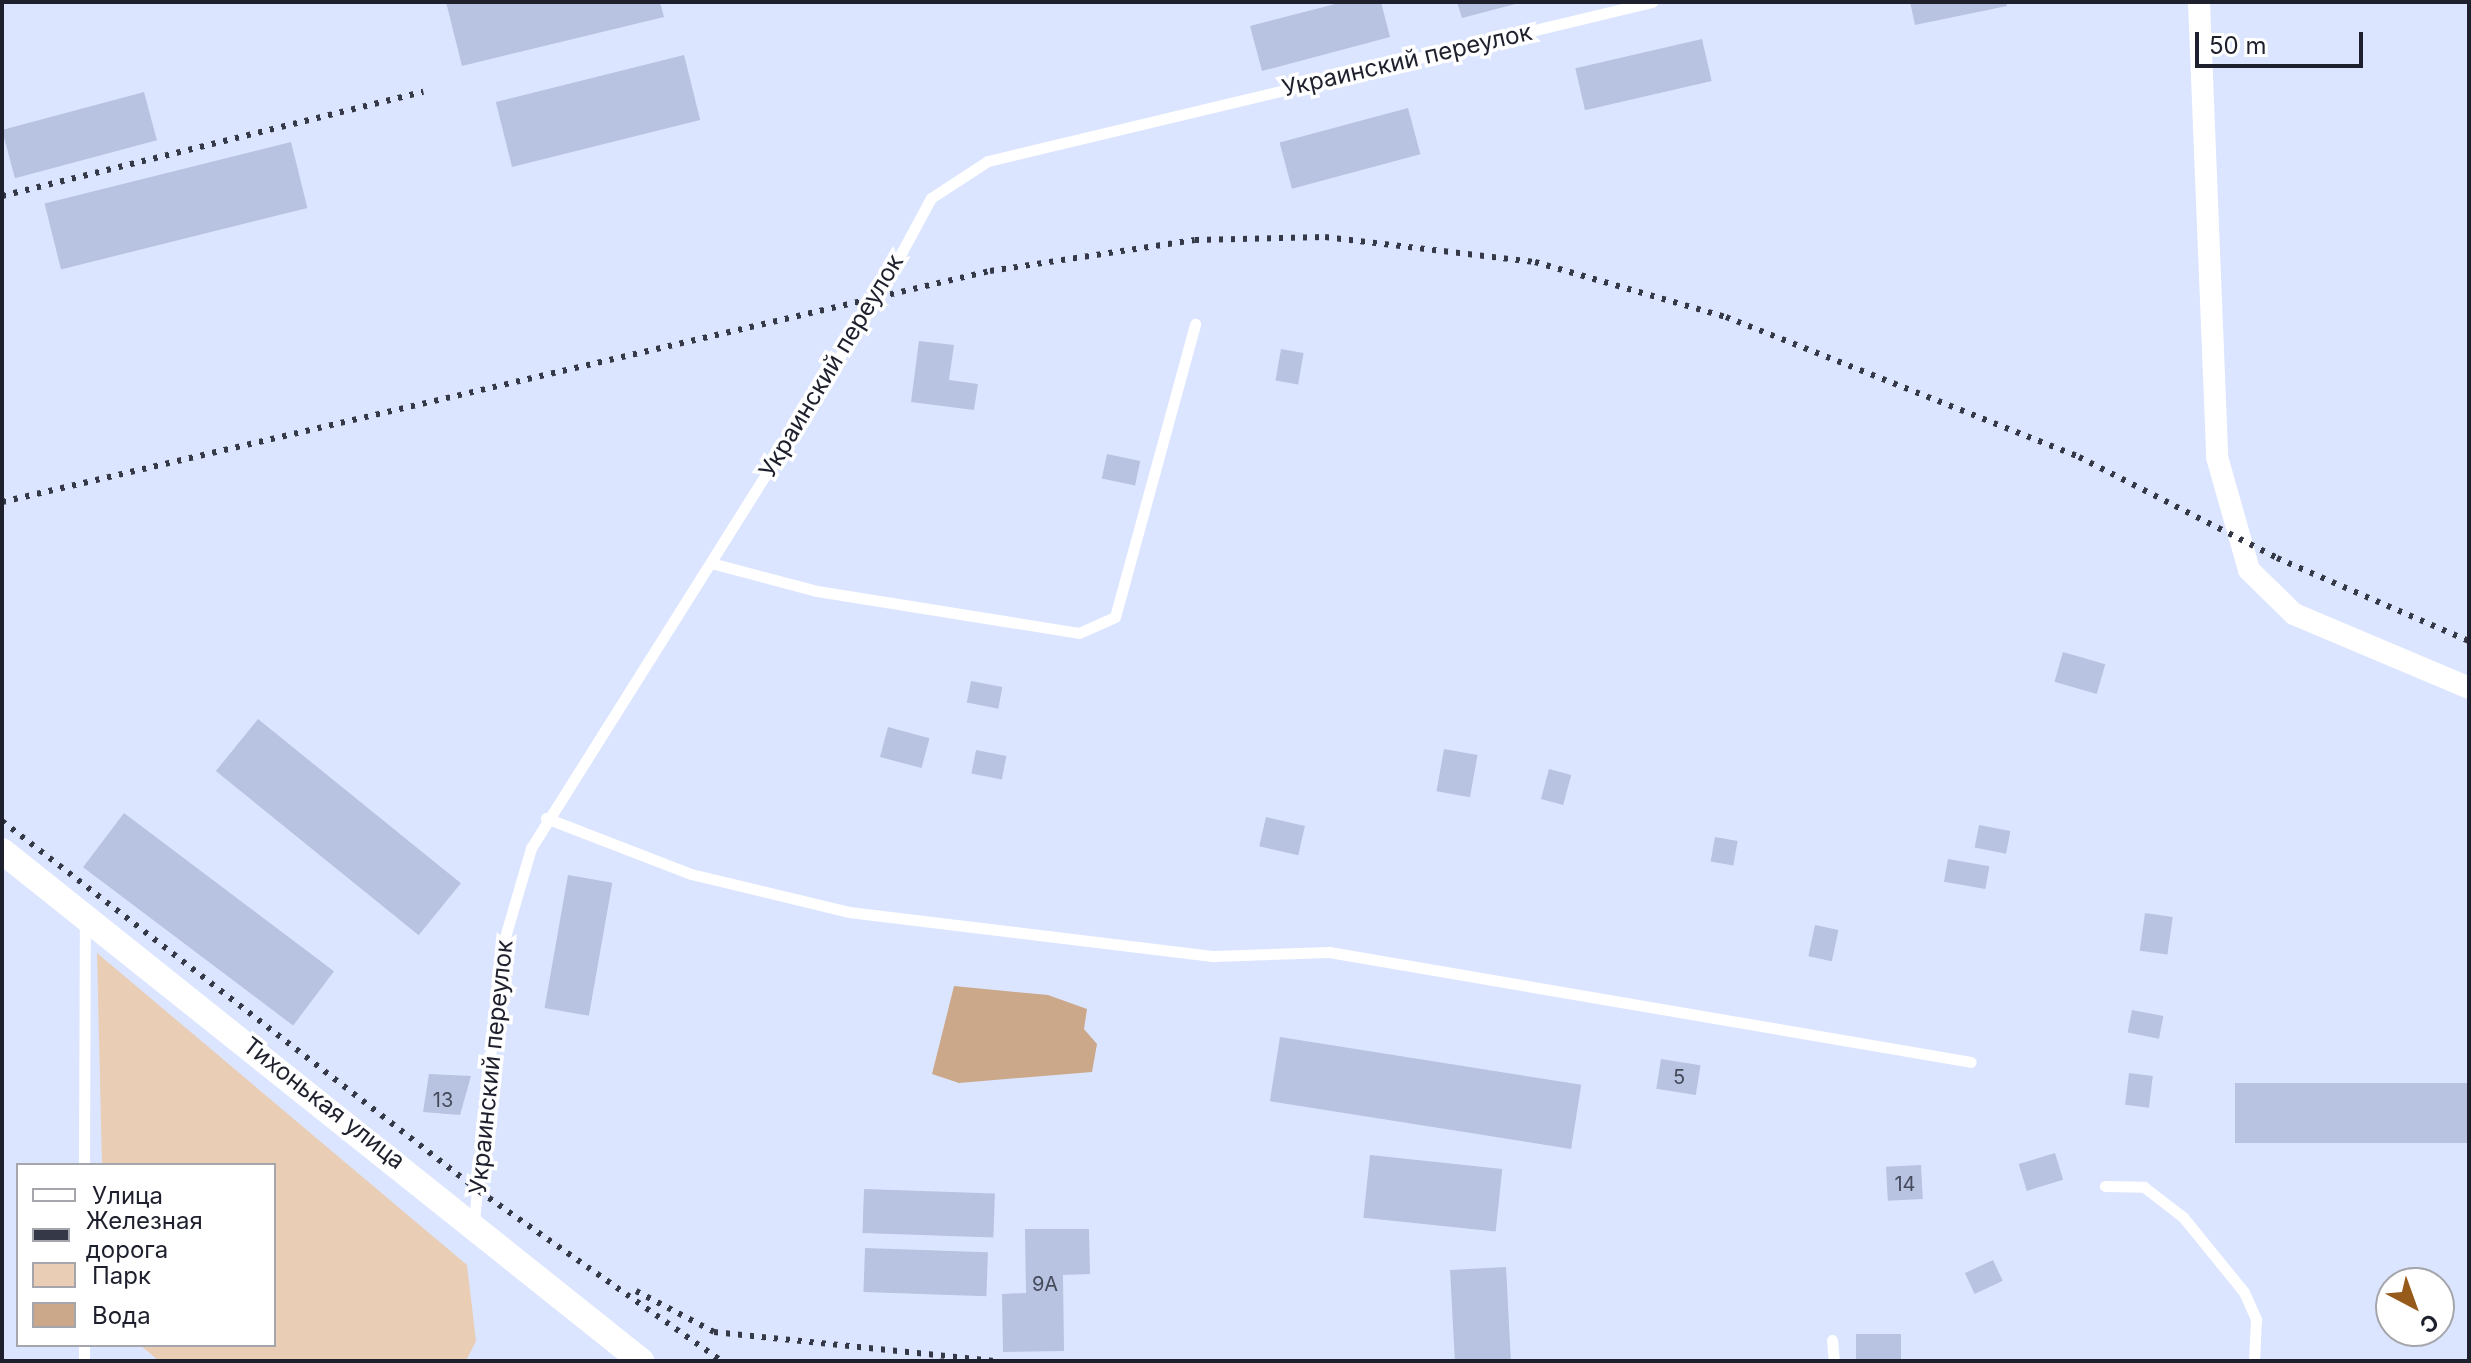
<!DOCTYPE html>
<html>
<head>
<meta charset="utf-8">
<style>
	body { margin:0 }
	#map { position:relative; width:2471px; height:1363px; overflow:hidden; background:#dce5ff; font-family:Inter,sans-serif }
	div>[style] { position:absolute }
	.green>* { inset:0; background:#e9cdb5 }
	.water>* { inset:0; background:#cba88a }
	.building>* { inset:0; background:#b8c3e2; transform-origin:0 0 }
	.service>* { height:11px; margin:-5.5px; padding:0 5.5px; transform-origin:5.5px; border-radius:5.5px; background:#fff }
	.minor>* { height:22px; margin:-11px; padding:0 11px; transform-origin:11px; border-radius:11px; background:#fff }
	.tertiary>* { height:26px; margin:-13px; padding:0 13px; transform-origin:13px; border-radius:13px; background:#fff }
	.rail>* { height:6px; margin-top:-3px; transform-origin:0; background:repeating-linear-gradient(90deg,#353947 0 4px,transparent 0 12px) }
	span { translate:-50% -50%; white-space:nowrap; text-align:center; line-height:1.15; -webkit-text-stroke:7px #fff; paint-order:stroke }
	.number-label { font-size:20px; color:#444a5a }
	.number-label span { -webkit-text-stroke-width:0 }
	.street-label { font-size:24px; color:#1e212d }
	.frame { position:absolute; inset:0; border:4px solid #1e212d; pointer-events:none }
	.legend { position:absolute; left:16px; top:1163px; width:260px; height:184px; box-sizing:border-box; background:#fff; border:2px solid #a5a6ab; margin:0; padding:10px 14px; list-style:none; font-size:24px; color:#1e212d }
	.legend li { display:flex; align-items:center; gap:16px; height:40px }
	.legend b { width:40px; border:2px solid #a5a6ab }
	.north { position:absolute; left:2375px; top:1267px; width:80px; height:80px; box-sizing:border-box; background:#fff; border:2px solid #a5a6ab; border-radius:50%; rotate:139deg; font-size:22px; font-weight:700; line-height:32px; text-align:center; color:#1e212d }
	.north::after { content:''; display:block; margin:auto; width:28px; height:36px; background:#965b1b; clip-path:polygon(50% 0,100% 100%,50% 72%,0 100%) }
	.scale { position:absolute; left:2195px; top:32px; width:168px; height:36px; box-sizing:border-box; border:4px solid #1e212d; border-top:0; padding-left:10px; font-size:24px; line-height:28px; white-space:nowrap; color:#1e212d; -webkit-text-stroke:6px #fff; paint-order:stroke }
</style>
</head>
<body>
<div id="map">
	<div class="green">
		<div style="clip-path:polygon(97px 953px,467px 1265px,476px 1341px,466px 1361px,159px 1361px,140px 1345px,274px 1345px,274px 1165px,102px 1165px)"></div>
	</div>
	<div class="water">
		<div style="clip-path:polygon(954px 986px,1048px 995px,1087px 1009px,1084px 1029px,1097px 1044px,1092px 1072px,959px 1083px,932px 1074px)"></div>
	</div>
	<div class="building">
		<div style="clip-path:polygon(446px 2px,660px 2px,664px 17px,462px 66px)"></div>
		<div style="clip-path:polygon(1343px 2px,1381px 2px,1390px 37px,1262px 71px,1250px 26px)"></div>
		<div style="clip-path:polygon(1457px 2px,1519px 2px,1519px 3px,1462px 18px)"></div>
		<div style="clip-path:polygon(1910px 2px,2006px 2px,2007px 6px,1915px 25px)"></div>
		<div style="left:1702px;top:39px;width:43px;height:130px;rotate:77deg"></div>
		<div style="left:684px;top:55px;width:67px;height:194px;rotate:76deg"></div>
		<div style="left:144px;top:92px;width:50px;height:147px;rotate:75deg"></div>
		<div style="left:1408px;top:108px;width:48px;height:133px;rotate:75deg"></div>
		<div style="left:291px;top:142px;width:68px;height:254px;rotate:76deg"></div>
		<div style="clip-path:polygon(919px 341px,954px 345px,949px 380px,978px 384px,974px 410px,911px 402px)"></div>
		<div style="left:1281px;top:349px;width:23px;height:32px;rotate:10deg"></div>
		<div style="left:1107px;top:454px;width:34px;height:25px;rotate:12deg"></div>
		<div style="left:2063px;top:652px;width:44px;height:31px;rotate:16deg"></div>
		<div style="left:971px;top:681px;width:32px;height:22px;rotate:11deg"></div>
		<div style="left:258px;top:719px;width:261px;height:67px;rotate:39deg"></div>
		<div style="left:888px;top:727px;width:43px;height:31px;rotate:15deg"></div>
		<div style="left:1444px;top:749px;width:34px;height:43px;rotate:10deg"></div>
		<div style="left:976px;top:750px;width:31px;height:24px;rotate:11deg"></div>
		<div style="left:1549px;top:769px;width:23px;height:31px;rotate:15deg"></div>
		<div style="left:124px;top:813px;width:263px;height:68px;rotate:37deg"></div>
		<div style="left:1266px;top:817px;width:40px;height:30px;rotate:13deg"></div>
		<div style="left:1979px;top:825px;width:32px;height:23px;rotate:11deg"></div>
		<div style="left:1715px;top:837px;width:23px;height:25px;rotate:10deg"></div>
		<div style="left:1948px;top:859px;width:42px;height:23px;rotate:10deg"></div>
		<div style="left:568px;top:875px;width:45px;height:135px;rotate:10deg"></div>
		<div style="left:2145px;top:913px;width:28px;height:38px;rotate:8deg"></div>
		<div style="left:1815px;top:925px;width:24px;height:32px;rotate:12deg"></div>
		<div style="left:2132px;top:1010px;width:32px;height:23px;rotate:11deg"></div>
		<div style="left:1280px;top:1037px;width:305px;height:65px;rotate:9deg"></div>
		<div style="left:1661px;top:1059px;width:40px;height:30px;rotate:9deg"></div>
		<div style="left:2129px;top:1073px;width:24px;height:32px;rotate:7deg"></div>
		<div style="clip-path:polygon(429px 1074px,471px 1076px,460px 1115px,423px 1112px)"></div>
		<div style="left:2469px;top:1083px;width:60px;height:234px;rotate:90deg"></div>
		<div style="left:2055px;top:1153px;width:28px;height:38px;rotate:73deg"></div>
		<div style="left:1370px;top:1155px;width:133px;height:63px;rotate:6deg"></div>
		<div style="left:1921px;top:1165px;width:34px;height:35px;rotate:87deg"></div>
		<div style="left:864px;top:1189px;width:131px;height:44px;rotate:2deg"></div>
		<div style="clip-path:polygon(1025px 1229px,1089px 1229px,1090px 1274px,1063px 1275px,1064px 1351px,1003px 1352px,1002px 1294px,1026px 1293px)"></div>
		<div style="left:865px;top:1248px;width:123px;height:44px;rotate:2deg"></div>
		<div style="left:1993px;top:1260px;width:23px;height:31px;rotate:65deg"></div>
		<div style="left:1506px;top:1267px;width:94px;height:56px;rotate:87deg"></div>
		<div style="left:1856px;top:1334px;width:45px;height:27px"></div>
	</div>
	<div class="service">
		<div style="left:711px;top:563px;width:110px;rotate:14.8deg"></div>
		<div style="left:817px;top:591px;width:265px;rotate:9.1deg"></div>
		<div style="left:1079px;top:633px;width:39px;rotate:-24deg"></div>
		<div style="left:1115px;top:617px;width:304px;rotate:-74.7deg"></div>
		<div style="left:546px;top:818px;width:155px;rotate:21.1deg"></div>
		<div style="left:691px;top:874px;width:163px;rotate:13.5deg"></div>
		<div style="left:849px;top:912px;width:368px;rotate:6.9deg"></div>
		<div style="left:1214px;top:956px;width:115px;rotate:-2deg"></div>
		<div style="left:1329px;top:952px;width:651px;rotate:9.72deg"></div>
		<div style="left:84px;top:1165px;width:246px;rotate:-89.8deg"></div>
		<div style="left:2105px;top:1186px;width:39px;rotate:1deg"></div>
		<div style="left:2144px;top:1187px;width:49px;rotate:37.6deg"></div>
		<div style="left:2183px;top:1217px;width:97px;rotate:50.9deg"></div>
		<div style="left:2244px;top:1292px;width:30px;rotate:66deg"></div>
		<div style="left:2256px;top:1319px;width:42px;rotate:92.7deg"></div>
		<div style="left:474px;top:1221px;width:268px;rotate:-84.4deg"></div>
		<div style="left:500px;top:954px;width:110px;rotate:-73.7deg"></div>
		<div style="left:531px;top:848px;width:652px;rotate:-57.85deg"></div>
		<div style="left:878px;top:296px;width:111px;rotate:-61.6deg"></div>
		<div style="left:931px;top:198px;width:68px;rotate:-33deg"></div>
		<div style="left:988px;top:161px;width:683px;rotate:-13.47deg"></div>
		<div style="left:1832px;top:1340px;width:21px;rotate:85deg"></div>
		<div style="left:84px;top:1345px;width:16px;rotate:90deg"></div>
	</div>
	<div class="minor">
		<div style="left:2199px;top:2px;width:455px;rotate:87.7deg"></div>
		<div style="left:2217px;top:457px;width:117px;rotate:74.2deg"></div>
		<div style="left:2249px;top:570px;width:63px;rotate:44.4deg"></div>
		<div style="left:2294px;top:614px;width:190px;rotate:22.9deg"></div>
	</div>
	<div class="tertiary">
		<div style="left:2px;top:851px;width:818px;rotate:38.59deg"></div>
	</div>
	<div class="rail">
		<div style="left:2px;top:196px;width:434px;rotate:-13.9deg"></div>
		<div style="left:2px;top:502px;width:1015px;rotate:-13.16deg"></div>
		<div style="left:990px;top:271px;width:207px;rotate:-8.6deg"></div>
		<div style="left:1195px;top:240px;width:130px;rotate:-1.3deg"></div>
		<div style="left:1325px;top:237px;width:211px;rotate:6.8deg"></div>
		<div style="left:1535px;top:262px;width:199px;rotate:16.1deg"></div>
		<div style="left:1726px;top:317px;width:380px;rotate:21.6deg"></div>
		<div style="left:2079px;top:457px;width:222px;rotate:27deg"></div>
		<div style="left:2277px;top:558px;width:209px;rotate:23.4deg"></div>
		<div style="left:2px;top:821px;width:604px;rotate:37.8deg"></div>
		<div style="left:479px;top:1191px;width:297px;rotate:35deg"></div>
		<div style="left:636px;top:1291px;width:88px;rotate:27.7deg"></div>
		<div style="left:714px;top:1332px;width:282px;rotate:5.9deg"></div>
	</div>
	<div class="number-label">
		<span style="left:1679px;top:1077px">5</span>
		<span style="left:443px;top:1100px">13</span>
		<span style="left:1905px;top:1184px">14</span>
		<span style="left:1045px;top:1284px">9А</span>
	</div>
	<div class="street-label">
		<span style="left:1407px;top:60px;rotate:-13deg">Украинский переулок</span>
		<span style="left:831px;top:366px;rotate:-59deg">Украинский переулок</span>
		<span style="left:491px;top:1067px;rotate:-84deg">Украинский переулок</span>
		<span style="left:324px;top:1103px;rotate:38deg">Тихонькая улица</span>
	</div>
	<div class="frame"></div>
	<ul class="legend">
	<li><b style="height:10px;background:#fff"></b>Улица</li>
	<li><b style="height:10px;background:#353947"></b>Железная дорога</li>
	<li><b style="height:22px;background:#e9cdb5"></b>Парк</li>
	<li><b style="height:22px;background:#cba88a"></b>Вода</li>
	</ul>
	<div class="north">С</div>
	<div class="scale">50 m</div>
</div>
</body>
</html>
